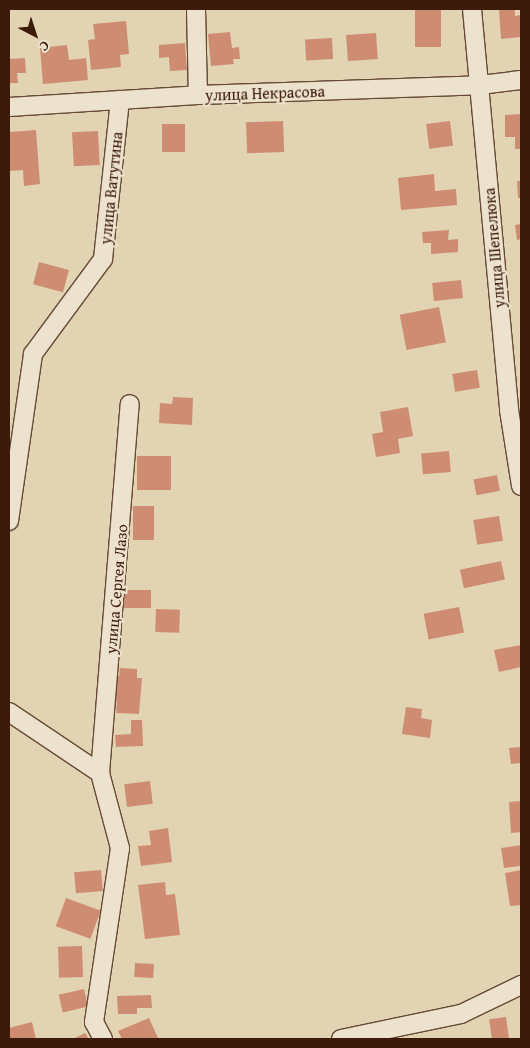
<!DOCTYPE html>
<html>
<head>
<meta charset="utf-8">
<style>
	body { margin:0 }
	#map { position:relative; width:530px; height:1048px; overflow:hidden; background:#e2d3b2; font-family:"Gentium Book Plus",serif }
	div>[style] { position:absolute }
	.building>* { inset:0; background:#ce8d73; transform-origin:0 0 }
	.roads { filter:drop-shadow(1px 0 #664935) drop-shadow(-1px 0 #664935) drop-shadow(0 1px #664935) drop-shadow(0 -1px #664935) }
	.minor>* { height:18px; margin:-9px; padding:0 9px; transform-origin:9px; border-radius:9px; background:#ece2cd }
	span { translate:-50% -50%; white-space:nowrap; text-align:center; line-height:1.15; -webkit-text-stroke:4.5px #ece2cd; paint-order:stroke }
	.street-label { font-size:16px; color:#3d1b0b }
	.frame { position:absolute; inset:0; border:10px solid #3d1b0b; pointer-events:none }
	.north { position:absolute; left:10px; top:10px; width:50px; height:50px; -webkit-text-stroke:4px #ece2cd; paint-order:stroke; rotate:140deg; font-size:14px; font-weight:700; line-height:20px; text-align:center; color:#3d1b0b }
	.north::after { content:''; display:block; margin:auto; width:18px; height:22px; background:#3d1b0b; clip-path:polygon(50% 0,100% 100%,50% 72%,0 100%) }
</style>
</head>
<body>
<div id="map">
	<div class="building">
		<div style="left:415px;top:9px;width:26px;height:38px"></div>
		<div style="clip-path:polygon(499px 9px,515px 9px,515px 16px,521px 15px,521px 37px,501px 39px)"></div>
		<div style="clip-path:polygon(126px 21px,129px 54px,120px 55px,121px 67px,91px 70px,88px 40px,95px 39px,93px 24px)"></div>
		<div style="clip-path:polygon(230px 32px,232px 48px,239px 47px,240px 59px,233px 59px,234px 64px,211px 66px,208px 34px)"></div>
		<div style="left:376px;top:33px;width:26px;height:30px;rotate:86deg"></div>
		<div style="left:332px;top:38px;width:21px;height:27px;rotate:87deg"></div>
		<div style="clip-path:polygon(185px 43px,187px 70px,170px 71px,169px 57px,159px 58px,159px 45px)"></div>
		<div style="clip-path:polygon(67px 45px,69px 60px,86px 58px,88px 80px,43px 84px,40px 48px)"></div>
		<div style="clip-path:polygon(25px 58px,26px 73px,17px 73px,18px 83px,9px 83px,9px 59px)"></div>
		<div style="clip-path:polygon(521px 114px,521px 149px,515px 149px,515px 137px,505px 137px,505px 115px)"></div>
		<div style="left:283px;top:121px;width:31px;height:37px;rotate:88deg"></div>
		<div style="left:450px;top:121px;width:25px;height:24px;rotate:83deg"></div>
		<div style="left:162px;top:124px;width:23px;height:28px"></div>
		<div style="clip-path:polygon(36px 130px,40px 184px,24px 186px,23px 170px,9px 171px,9px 132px)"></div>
		<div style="left:98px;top:131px;width:34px;height:26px;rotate:87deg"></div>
		<div style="clip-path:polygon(434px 174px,435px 191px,456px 189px,457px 205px,401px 210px,398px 178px)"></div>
		<div style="clip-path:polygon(517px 181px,521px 181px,521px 198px,518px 198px)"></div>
		<div style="clip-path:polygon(521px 224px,521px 239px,517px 240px,515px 225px)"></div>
		<div style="clip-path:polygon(449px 230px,448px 240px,458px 239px,458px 252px,431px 254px,431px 243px,423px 243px,422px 232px)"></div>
		<div style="left:39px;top:262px;width:31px;height:23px;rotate:15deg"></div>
		<div style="left:461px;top:280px;width:18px;height:29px;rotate:84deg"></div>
		<div style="left:439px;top:307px;width:36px;height:40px;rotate:79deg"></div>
		<div style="left:477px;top:370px;width:18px;height:25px;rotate:81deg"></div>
		<div style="clip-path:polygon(173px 397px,193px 398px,192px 425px,159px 423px,160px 403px,172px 404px)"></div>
		<div style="clip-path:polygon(408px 407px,413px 436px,398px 439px,400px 453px,376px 457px,372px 434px,383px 432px,380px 412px)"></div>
		<div style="left:449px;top:451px;width:21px;height:28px;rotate:85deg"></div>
		<div style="left:137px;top:456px;width:34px;height:34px"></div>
		<div style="left:497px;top:475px;width:16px;height:24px;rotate:79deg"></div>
		<div style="left:133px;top:506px;width:21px;height:34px"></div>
		<div style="left:499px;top:516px;width:25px;height:26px;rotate:81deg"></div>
		<div style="left:501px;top:561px;width:19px;height:42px;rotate:78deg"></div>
		<div style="left:124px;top:590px;width:27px;height:18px"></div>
		<div style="left:459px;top:607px;width:26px;height:36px;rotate:79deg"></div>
		<div style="left:156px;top:609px;width:24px;height:23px;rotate:2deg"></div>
		<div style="clip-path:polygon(521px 645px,521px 667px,499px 672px,494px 650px)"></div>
		<div style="clip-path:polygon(120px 668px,137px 669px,137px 678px,142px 678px,139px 714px,116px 713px,117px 702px,112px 701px,114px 676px,119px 676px)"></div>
		<div style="clip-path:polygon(406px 707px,422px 709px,421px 718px,432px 720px,430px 738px,402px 734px)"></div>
		<div style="clip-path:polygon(131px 720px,142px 720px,143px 746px,116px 747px,115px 735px,131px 734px)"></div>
		<div style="clip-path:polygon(521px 747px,521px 763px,511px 764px,509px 748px)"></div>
		<div style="left:150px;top:781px;width:23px;height:26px;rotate:83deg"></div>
		<div style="clip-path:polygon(521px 801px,521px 832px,511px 833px,509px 802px)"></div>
		<div style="clip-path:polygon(168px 828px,172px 862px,141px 866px,138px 846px,151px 845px,149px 831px)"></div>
		<div style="clip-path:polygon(521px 845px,521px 866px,504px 868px,501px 848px)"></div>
		<div style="left:101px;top:870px;width:21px;height:27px;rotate:85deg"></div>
		<div style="clip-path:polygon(521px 870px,521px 905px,510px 906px,505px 873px)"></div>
		<div style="clip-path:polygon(165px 882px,166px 895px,175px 894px,180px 935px,145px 939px,138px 885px)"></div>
		<div style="left:66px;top:898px;width:37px;height:30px;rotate:20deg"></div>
		<div style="left:82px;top:946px;width:31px;height:24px;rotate:88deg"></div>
		<div style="left:135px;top:963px;width:19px;height:14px;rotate:3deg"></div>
		<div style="left:84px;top:989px;width:18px;height:26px;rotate:77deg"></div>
		<div style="clip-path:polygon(151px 995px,152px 1008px,137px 1008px,137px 1014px,118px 1014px,117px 996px)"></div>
		<div style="left:506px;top:1017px;width:22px;height:17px;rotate:82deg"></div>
		<div style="clip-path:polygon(149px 1018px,158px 1038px,122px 1039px,118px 1031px)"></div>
		<div style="clip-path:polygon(32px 1022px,36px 1039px,9px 1039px,9px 1028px)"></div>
		<div style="clip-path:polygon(85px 1033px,89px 1039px,73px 1039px)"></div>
	</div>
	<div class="roads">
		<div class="minor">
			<div style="left:196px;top:9px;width:86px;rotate:88.7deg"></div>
			<div style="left:472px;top:9px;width:403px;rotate:84.7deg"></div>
			<div style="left:509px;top:410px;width:77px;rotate:81deg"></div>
			<div style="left:9px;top:107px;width:189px;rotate:-3.6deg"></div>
			<div style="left:198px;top:95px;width:282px;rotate:-2deg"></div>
			<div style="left:480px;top:85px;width:41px;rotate:-7deg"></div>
			<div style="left:9px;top:521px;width:169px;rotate:-81.8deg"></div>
			<div style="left:33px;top:354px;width:118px;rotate:-53.6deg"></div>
			<div style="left:103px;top:259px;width:160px;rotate:-83.9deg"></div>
			<div style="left:9px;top:712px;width:110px;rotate:33.8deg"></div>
			<div style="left:100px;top:773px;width:78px;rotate:75.1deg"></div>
			<div style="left:120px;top:848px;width:176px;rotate:98.5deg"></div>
			<div style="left:94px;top:1022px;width:19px;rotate:62deg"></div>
			<div style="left:100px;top:773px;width:370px;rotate:-85.4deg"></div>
			<div style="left:341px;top:1039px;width:123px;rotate:-11.8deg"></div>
			<div style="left:461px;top:1014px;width:67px;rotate:-25.8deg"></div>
		</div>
	</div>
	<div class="street-label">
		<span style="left:265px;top:93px;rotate:-2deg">улица Некрасова</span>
		<span style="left:111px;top:188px;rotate:-84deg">улица Ватутина</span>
		<span style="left:494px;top:248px;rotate:-95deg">улица Шепелюка</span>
		<span style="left:116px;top:589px;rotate:-85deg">улица Сергея Лазо</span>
	</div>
	<div class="frame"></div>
	<div class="north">С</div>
</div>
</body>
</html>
